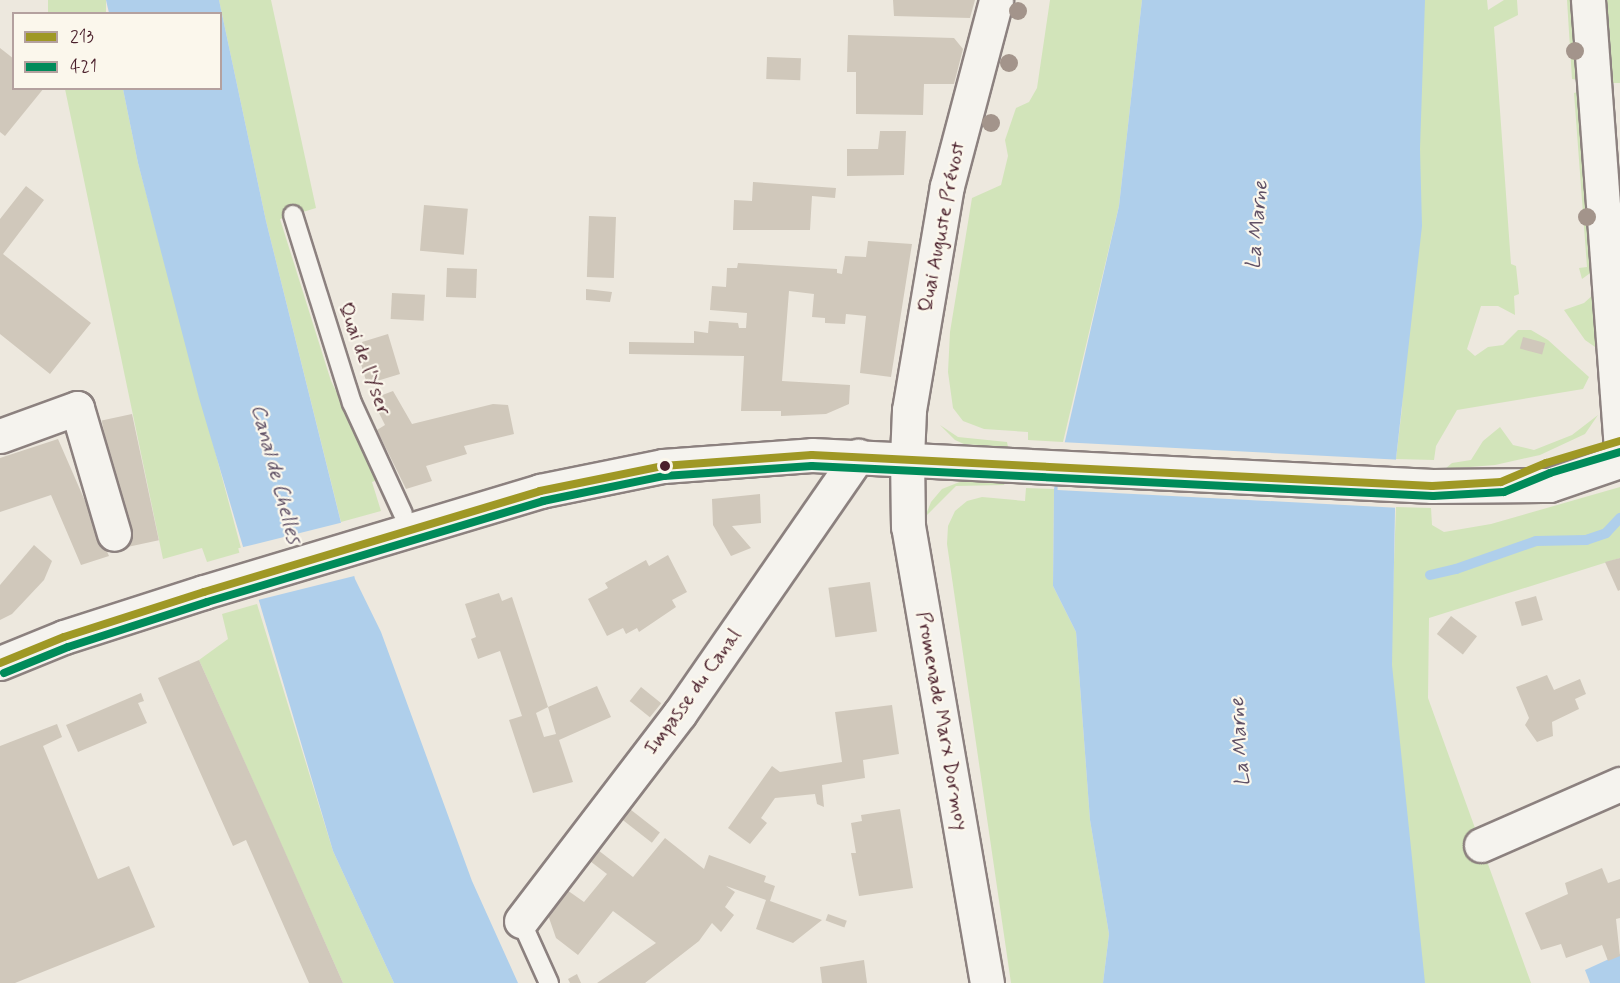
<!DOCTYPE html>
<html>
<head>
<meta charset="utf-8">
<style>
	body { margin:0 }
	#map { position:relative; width:1620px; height:983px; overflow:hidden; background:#ede8de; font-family:Mynerve,sans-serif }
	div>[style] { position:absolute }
	.green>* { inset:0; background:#d2e4ba; transform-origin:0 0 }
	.water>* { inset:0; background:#afcfeb }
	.pier>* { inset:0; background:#ede8de; transform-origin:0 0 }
	.stream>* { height:10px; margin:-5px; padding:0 5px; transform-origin:5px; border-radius:5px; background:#afcfeb }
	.building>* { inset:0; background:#d0c8bb; transform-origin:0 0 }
	.roads { filter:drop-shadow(2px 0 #8c817f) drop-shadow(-2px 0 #8c817f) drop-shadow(0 2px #8c817f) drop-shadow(0 -2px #8c817f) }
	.service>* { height:18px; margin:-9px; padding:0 9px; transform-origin:9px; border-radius:9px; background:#f5f3ee }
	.minor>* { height:33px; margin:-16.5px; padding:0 16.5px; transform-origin:16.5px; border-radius:16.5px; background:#f5f3ee }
	.secondary>* { height:33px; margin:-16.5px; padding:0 16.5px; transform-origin:16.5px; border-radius:16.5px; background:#f5f3ee }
	.bus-1>* { height:8px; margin:-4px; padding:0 4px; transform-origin:4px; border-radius:4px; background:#9f9825 }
	.bus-2>* { height:8px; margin:-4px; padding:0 4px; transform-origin:4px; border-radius:4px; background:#008b5a }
	.trees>* { width:18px; height:18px; margin:-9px; border-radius:50%; background:#a3948b }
	.dots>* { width:16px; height:16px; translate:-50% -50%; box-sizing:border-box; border:3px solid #fbf7ec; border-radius:50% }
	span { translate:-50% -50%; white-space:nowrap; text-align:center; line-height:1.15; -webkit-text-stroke:4.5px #fbf7ec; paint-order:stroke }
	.street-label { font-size:20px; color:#4a1f2b }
	.water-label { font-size:21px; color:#605166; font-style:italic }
	.legend { position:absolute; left:12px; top:12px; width:210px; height:78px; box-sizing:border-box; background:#fbf7ec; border:2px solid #b4a19f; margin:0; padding:8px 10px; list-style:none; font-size:18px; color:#4a1f2b }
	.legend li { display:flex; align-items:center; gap:12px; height:30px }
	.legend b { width:30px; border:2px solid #b4a19f }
</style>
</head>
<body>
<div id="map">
	<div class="green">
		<div style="left:48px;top:0;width:58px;height:13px"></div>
		<div style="clip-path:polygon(219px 0,271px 0,316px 208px,280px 219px,331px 381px,380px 479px,372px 482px,381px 511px,341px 522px,266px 221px)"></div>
		<div style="clip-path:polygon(1050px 0,1142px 0,1119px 206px,1063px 442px,1028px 440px,1028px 432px,984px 429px,963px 421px,953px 408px,948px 372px,950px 332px,972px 198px,1001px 185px,1008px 156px,1005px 140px,1016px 108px,1029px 102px,1037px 88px)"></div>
		<div style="clip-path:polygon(1416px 0,1487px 0,1488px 10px,1504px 0,1517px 0,1518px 15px,1494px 27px,1511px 264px,1516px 266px,1519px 294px,1514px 296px,1515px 315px,1498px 306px,1481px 306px,1467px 349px,1475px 356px,1488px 347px,1503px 345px,1518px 330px,1531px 330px,1548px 340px,1589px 377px,1583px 389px,1457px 410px,1436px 446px,1434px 460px,1396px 459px,1402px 408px)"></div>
		<div style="clip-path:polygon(1567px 0,1577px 0,1579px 80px,1572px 79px)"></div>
		<div style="clip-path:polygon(1607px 0,1620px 0,1620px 83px,1613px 83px)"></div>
		<div style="clip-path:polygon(65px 89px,123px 89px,138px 163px,242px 552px,207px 562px,202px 548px,163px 559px)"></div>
		<div style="clip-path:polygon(1578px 92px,1593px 271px,1582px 279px,1579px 268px,1587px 267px,1574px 93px)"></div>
		<div style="clip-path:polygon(1594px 294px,1598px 349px,1585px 340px,1564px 310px,1584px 303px)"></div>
		<div style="clip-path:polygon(1598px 415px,1585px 434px,1540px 455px,1495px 465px,1445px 469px,1452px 463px,1471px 460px,1483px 441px,1500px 427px,1513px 445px,1534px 450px,1572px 435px)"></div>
		<div style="clip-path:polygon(940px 425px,958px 437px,1007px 442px,1008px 447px,964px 444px,955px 440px)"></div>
		<div style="clip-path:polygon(967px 479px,1006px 481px,1004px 485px,956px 486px,925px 517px,931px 502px,942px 489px)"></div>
		<div style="clip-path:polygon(1620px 487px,1620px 558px,1429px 618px,1428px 698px,1531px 983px,1379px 983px,1396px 507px,1431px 508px,1432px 525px,1444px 532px,1491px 524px)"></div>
		<div style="clip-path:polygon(1026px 488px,1054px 489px,1053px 586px,1076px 632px,1090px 820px,1109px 934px,1103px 983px,1011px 983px,947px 544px,948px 526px,955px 511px,967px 501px,982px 497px,1025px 501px)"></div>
		<div style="clip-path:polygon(257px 604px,333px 851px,394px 983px,343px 983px,199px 660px,228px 639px,222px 614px)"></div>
	</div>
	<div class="water">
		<div style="clip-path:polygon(106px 0,219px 0,266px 221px,355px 579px,381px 632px,472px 881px,518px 983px,394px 983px,333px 851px,199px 398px,138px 163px,123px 89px,220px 88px,220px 14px,109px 13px)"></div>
		<div style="clip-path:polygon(1142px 0,1425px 0,1420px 149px,1422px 226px,1396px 459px,1392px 665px,1425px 983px,1103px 983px,1109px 934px,1090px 820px,1076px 632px,1053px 586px,1054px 489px,1119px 206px)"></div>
		<div style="clip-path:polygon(1620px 954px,1620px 983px,1590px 983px,1585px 970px)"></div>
	</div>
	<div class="pier">
		<div style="left:1060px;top:442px;width:339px;height:48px;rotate:3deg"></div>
		<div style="left:344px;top:522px;width:55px;height:109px;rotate:76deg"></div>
	</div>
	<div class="stream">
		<div style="left:1430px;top:575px;width:27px;rotate:-13deg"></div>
		<div style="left:1456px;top:569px;width:85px;rotate:-19.3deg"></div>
		<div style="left:1536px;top:541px;width:50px;rotate:-1.1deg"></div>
		<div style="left:1586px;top:540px;width:21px;rotate:-19deg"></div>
		<div style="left:1606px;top:533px;width:21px;rotate:-47deg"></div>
	</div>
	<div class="building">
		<div style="clip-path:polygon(893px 0,975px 0,970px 18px,894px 16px)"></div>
		<div style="clip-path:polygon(848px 35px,954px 38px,963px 49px,954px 84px,924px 84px,923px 115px,856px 114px,856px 72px,847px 72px)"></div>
		<div style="clip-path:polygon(0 48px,14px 59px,14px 88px,44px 88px,5px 136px,0 132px)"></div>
		<div style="left:767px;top:57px;width:34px;height:22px;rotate:2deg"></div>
		<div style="clip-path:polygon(880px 131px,906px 131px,904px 175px,847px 176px,847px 149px,878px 149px)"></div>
		<div style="clip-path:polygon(753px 182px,836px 188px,835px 198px,812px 196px,810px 230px,733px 230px,734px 200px,752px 201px)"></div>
		<div style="clip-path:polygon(26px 186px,44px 200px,3px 254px,91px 323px,50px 374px,0 334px,0 219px)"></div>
		<div style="left:424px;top:205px;width:44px;height:46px;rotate:5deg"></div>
		<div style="left:589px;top:216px;width:27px;height:61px;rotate:2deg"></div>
		<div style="clip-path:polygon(868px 241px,912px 244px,891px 377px,860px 373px,866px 316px,846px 314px,845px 324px,825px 323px,825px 318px,812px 317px,814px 294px,789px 291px,782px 381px,850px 385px,849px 404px,826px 414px,781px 416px,781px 411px,741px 411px,744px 356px,629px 354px,629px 342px,694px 343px,694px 331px,708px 333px,709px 321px,738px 323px,739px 328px,746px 328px,747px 313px,710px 310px,712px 286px,726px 287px,727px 268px,737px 268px,738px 263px,837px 269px,837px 273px,842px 274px,845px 256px,866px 257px)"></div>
		<div style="left:447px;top:268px;width:30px;height:29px;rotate:2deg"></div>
		<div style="clip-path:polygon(586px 289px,612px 292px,610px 302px,586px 300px)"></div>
		<div style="left:392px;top:293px;width:33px;height:26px;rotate:3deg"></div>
		<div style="clip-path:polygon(388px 334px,400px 374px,367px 384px,357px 351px,364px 350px,362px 342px)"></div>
		<div style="left:1523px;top:337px;width:23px;height:12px;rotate:15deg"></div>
		<div style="clip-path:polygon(393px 391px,412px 424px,493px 404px,508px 405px,514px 434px,464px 446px,467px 454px,426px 466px,432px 481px,406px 489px,377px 430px,385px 425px,372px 399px)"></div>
		<div style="left:132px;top:414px;width:129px;height:31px;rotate:78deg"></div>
		<div style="clip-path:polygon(58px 439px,109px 556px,81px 565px,51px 495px,0 512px,0 458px)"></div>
		<div style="clip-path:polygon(760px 494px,761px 523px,732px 526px,751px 548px,731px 556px,713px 525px,712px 499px)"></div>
		<div style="clip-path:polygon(34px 545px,52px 561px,44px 580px,12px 614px,0 620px,0 585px)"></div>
		<div style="clip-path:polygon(668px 555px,687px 592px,672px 600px,676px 607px,639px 632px,637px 628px,626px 634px,623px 628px,607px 636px,588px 599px,608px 588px,605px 583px,646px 560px,649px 566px)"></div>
		<div style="clip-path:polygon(1620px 558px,1620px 590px,1618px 591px,1605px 562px)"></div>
		<div style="left:870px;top:582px;width:50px;height:42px;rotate:82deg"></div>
		<div style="clip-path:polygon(499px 593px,502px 601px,512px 597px,548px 707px,536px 713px,544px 737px,556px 734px,548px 707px,597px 686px,611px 717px,559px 740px,573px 782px,533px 793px,509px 720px,522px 716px,500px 651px,478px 659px,471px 639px,476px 637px,465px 604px)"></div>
		<div style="left:1536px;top:596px;width:25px;height:22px;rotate:74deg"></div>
		<div style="left:1451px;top:616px;width:33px;height:23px;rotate:38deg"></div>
		<div style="clip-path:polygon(199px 660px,274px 827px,343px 983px,309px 983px,246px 840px,233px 846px,158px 678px)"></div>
		<div style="clip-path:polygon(1547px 675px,1554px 690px,1580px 679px,1586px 694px,1575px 699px,1579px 709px,1552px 722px,1553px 736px,1537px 742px,1525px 725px,1529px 718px,1516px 687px)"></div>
		<div style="left:641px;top:687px;width:26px;height:18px;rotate:39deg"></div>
		<div style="clip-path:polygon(141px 693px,144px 701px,138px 703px,147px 723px,78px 752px,66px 725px)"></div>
		<div style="clip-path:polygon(892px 705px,899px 754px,863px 760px,865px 778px,822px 785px,824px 807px,817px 804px,815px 794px,775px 798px,761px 818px,767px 823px,750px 844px,728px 828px,772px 766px,780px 772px,842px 762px,835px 712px)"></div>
		<div style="clip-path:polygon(57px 724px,62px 737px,43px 746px,98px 879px,129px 866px,155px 927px,15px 983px,0 983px,0 746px)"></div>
		<div style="left:626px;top:806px;width:43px;height:13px;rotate:38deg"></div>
		<div style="clip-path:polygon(900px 809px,913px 888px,859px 896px,851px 853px,856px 853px,851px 823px,862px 821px,861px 815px)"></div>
		<div style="clip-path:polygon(665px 838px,704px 869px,709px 855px,766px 876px,764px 882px,775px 886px,770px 901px,822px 920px,793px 943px,756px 929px,766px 900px,726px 886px,735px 892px,725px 907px,734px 915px,721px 932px,712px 923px,699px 941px,645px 983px,597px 983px,656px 943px,613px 911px,578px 955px,556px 938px,548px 915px,567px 890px,584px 902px,607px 874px,586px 858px,594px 847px,633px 877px)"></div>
		<div style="clip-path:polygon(1602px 868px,1608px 883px,1620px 879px,1620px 918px,1616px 919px,1620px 956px,1608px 961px,1602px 945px,1566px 958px,1561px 944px,1541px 950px,1525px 913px,1568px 894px,1565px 883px)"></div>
		<div style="left:828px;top:914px;width:20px;height:7px;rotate:20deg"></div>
		<div style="clip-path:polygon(864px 960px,867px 983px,822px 983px,820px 967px)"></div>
		<div style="clip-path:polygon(577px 974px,581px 983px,570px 983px,568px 979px)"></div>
	</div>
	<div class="roads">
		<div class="service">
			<div style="left:293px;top:215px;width:197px;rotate:72.6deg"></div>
			<div style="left:352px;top:403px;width:122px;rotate:65.3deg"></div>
			<div style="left:521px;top:921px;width:68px;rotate:65.7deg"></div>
		</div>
		<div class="minor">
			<div style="left:1588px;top:0;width:442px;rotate:85.8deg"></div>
			<div style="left:0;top:436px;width:82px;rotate:-20deg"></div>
			<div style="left:77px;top:408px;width:131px;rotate:73.6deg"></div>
			<div style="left:1481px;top:845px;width:152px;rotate:-23.7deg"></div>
			<div style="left:521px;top:921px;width:262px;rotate:-52.6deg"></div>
			<div style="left:680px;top:713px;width:313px;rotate:-55.3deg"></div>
			<div style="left:987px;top:983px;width:463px;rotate:-99.8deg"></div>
			<div style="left:908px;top:527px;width:69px;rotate:-90.8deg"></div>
			<div style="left:907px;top:458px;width:48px;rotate:-87.6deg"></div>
			<div style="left:909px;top:410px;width:227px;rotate:-80.4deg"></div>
			<div style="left:947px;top:186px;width:192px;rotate:-75.2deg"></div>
		</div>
		<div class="secondary">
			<div style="left:0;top:663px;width:69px;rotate:-22.1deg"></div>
			<div style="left:64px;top:637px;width:147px;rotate:-17.8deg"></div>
			<div style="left:204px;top:592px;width:351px;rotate:-16.7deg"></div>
			<div style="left:540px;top:491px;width:126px;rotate:-11.5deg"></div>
			<div style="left:663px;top:466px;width:149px;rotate:-4.2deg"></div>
			<div style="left:812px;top:455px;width:621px;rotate:2.86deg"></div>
			<div style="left:1432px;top:486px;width:117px;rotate:-0.5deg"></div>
			<div style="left:1549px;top:485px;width:75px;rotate:-18.7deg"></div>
		</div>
	</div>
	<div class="bus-1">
		<div style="left:0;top:663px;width:69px;rotate:-22.1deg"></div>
		<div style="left:64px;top:637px;width:147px;rotate:-17.8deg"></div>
		<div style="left:204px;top:592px;width:351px;rotate:-16.7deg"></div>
		<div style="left:540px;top:491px;width:126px;rotate:-11.5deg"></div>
		<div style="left:663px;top:466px;width:149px;rotate:-4.2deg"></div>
		<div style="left:812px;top:455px;width:621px;rotate:2.86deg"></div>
		<div style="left:1432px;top:486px;width:69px;rotate:-3.3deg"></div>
		<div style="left:1501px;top:482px;width:49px;rotate:-22.9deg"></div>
		<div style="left:1546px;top:463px;width:77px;rotate:-16.6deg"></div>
	</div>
	<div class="bus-2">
		<div style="left:4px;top:673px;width:69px;rotate:-22.1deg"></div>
		<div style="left:68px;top:647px;width:146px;rotate:-17.9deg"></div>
		<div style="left:207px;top:602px;width:351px;rotate:-16.7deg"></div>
		<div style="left:543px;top:501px;width:124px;rotate:-11.7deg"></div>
		<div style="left:664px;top:476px;width:148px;rotate:-3.9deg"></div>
		<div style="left:812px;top:466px;width:622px;rotate:2.77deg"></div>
		<div style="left:1433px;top:496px;width:71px;rotate:-3.2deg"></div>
		<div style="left:1504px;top:492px;width:50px;rotate:-22.4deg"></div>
		<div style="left:1550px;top:473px;width:73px;rotate:-16.7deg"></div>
	</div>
	<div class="trees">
		<div style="left:1018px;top:11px"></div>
		<div style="left:1575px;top:51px"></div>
		<div style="left:1009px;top:63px"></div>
		<div style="left:991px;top:123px"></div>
		<div style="left:1587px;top:217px"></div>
	</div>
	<div class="dots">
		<div style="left:665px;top:466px;background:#4a1f2b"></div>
	</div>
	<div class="street-label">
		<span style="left:942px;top:227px;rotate:-79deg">Quai Auguste Prévost</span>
		<span style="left:364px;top:359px;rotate:70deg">Quai de l'Yser</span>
		<span style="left:693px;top:692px;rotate:-54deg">Impasse du Canal</span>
		<span style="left:942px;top:721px;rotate:80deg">Promenade Marx Dormoy</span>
	</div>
	<div class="water-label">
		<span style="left:1257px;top:225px;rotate:-85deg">La Marne</span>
		<span style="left:276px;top:474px;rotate:75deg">Canal de Chelles</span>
		<span style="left:1240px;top:742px;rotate:-94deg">La Marne</span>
	</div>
	<ul class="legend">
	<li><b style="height:8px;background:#9f9825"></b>213</li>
	<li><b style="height:8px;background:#008b5a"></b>421</li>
	</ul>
</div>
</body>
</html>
